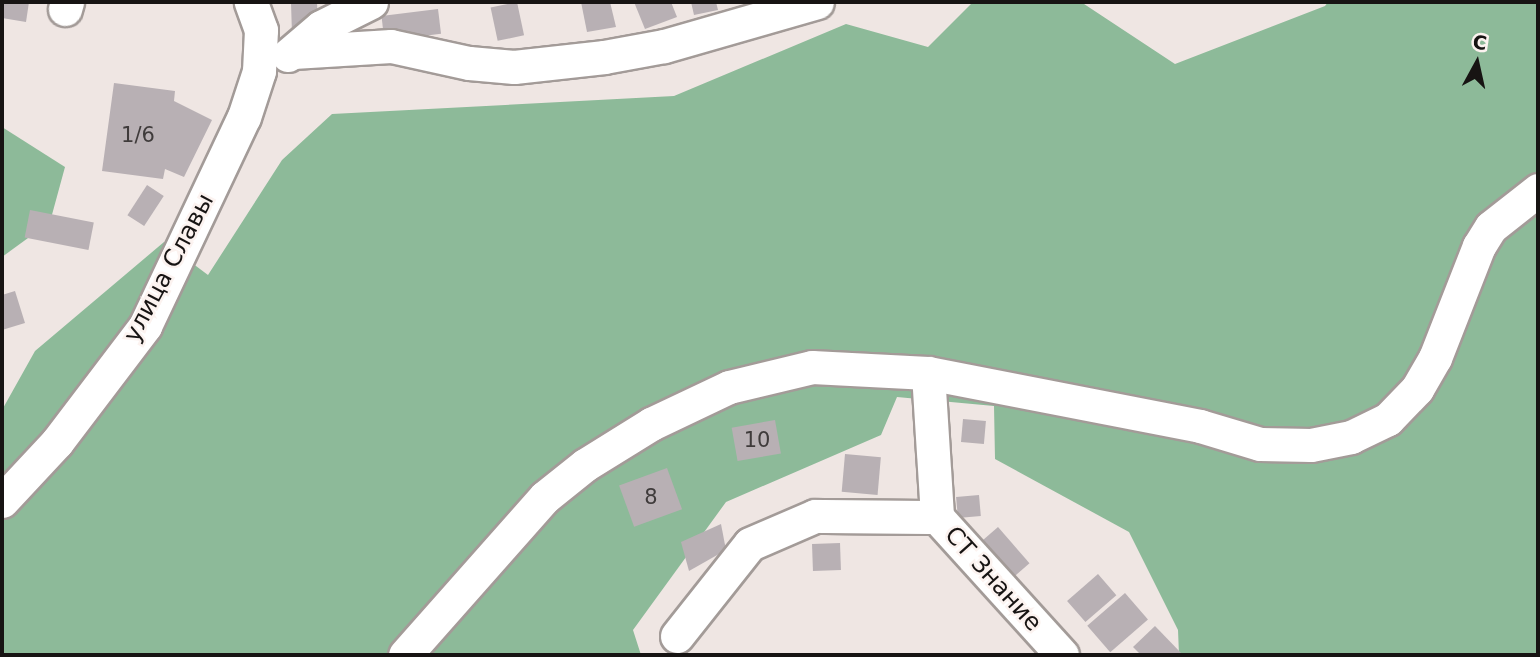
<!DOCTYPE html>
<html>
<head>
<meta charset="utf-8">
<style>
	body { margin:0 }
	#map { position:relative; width:1540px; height:657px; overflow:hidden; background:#efe6e3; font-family:"DejaVu Sans",sans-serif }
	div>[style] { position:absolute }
	.forest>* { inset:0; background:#8dba99 }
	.building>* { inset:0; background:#b8b0b4; transform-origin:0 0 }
	.roads { filter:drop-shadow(2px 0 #a39b98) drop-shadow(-2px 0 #a39b98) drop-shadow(0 2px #a39b98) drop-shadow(0 -2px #a39b98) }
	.minor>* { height:33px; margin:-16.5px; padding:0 16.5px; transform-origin:16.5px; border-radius:16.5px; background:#fff }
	span { translate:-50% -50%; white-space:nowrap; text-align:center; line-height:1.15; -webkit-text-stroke:5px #fcf3f0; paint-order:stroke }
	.number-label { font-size:21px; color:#3f3b3b }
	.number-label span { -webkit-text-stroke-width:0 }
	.street-label { font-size:24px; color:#171413 }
	.frame { position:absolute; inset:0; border:4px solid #171413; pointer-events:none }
	.north { position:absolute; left:1442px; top:28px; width:70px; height:70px; -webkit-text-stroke:5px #fcf3f0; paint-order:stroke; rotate:8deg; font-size:19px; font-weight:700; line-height:28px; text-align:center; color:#171413 }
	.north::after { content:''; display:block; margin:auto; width:24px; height:32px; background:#171413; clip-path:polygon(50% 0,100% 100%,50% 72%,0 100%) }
</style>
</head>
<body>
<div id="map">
	<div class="forest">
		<div style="clip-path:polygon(973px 2px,1081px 2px,1175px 64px,1325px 6px,1328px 2px,1538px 2px,1538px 655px,1179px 655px,1178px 630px,1129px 532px,995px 459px,994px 406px,897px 397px,881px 435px,726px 502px,633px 630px,641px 655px,2px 655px,2px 410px,35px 351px,164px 242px,208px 275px,282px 160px,332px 114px,674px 96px,846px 24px,928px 47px)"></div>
		<div style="clip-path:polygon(2px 127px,65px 167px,50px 222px,2px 257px)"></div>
	</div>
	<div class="building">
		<div style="clip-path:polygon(2px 2px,29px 2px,26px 22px,2px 18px)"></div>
		<div style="clip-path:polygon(291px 2px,317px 2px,318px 25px,292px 35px)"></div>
		<div style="left:517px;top:2px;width:34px;height:27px;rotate:78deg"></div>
		<div style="clip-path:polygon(581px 2px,610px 2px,616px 27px,587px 32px)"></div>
		<div style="clip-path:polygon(634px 2px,671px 2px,677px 17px,645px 29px)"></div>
		<div style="clip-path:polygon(691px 2px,716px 2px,718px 10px,694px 15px)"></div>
		<div style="left:438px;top:9px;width:25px;height:57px;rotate:83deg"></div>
		<div style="clip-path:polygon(114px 83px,175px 91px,174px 101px,212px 120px,184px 177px,165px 169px,163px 179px,102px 171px)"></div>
		<div style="left:147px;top:185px;width:20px;height:36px;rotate:33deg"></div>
		<div style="left:30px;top:210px;width:65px;height:28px;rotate:11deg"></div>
		<div style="clip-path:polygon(15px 291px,25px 323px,2px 330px,2px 295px)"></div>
		<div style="left:963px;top:419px;width:23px;height:23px;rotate:5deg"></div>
		<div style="left:775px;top:420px;width:34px;height:44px;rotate:80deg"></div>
		<div style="left:845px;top:454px;width:36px;height:38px;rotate:5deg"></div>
		<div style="left:667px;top:468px;width:44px;height:51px;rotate:70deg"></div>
		<div style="left:979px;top:495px;width:21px;height:23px;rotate:85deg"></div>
		<div style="clip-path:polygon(721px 524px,726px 550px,689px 571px,681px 542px)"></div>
		<div style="left:998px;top:527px;width:48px;height:29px;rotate:49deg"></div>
		<div style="left:840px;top:543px;width:27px;height:28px;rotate:88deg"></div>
		<div style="left:1098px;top:574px;width:28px;height:41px;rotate:49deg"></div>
		<div style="left:1125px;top:593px;width:35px;height:50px;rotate:49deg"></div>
		<div style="clip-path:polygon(1155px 626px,1183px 655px,1141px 655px,1133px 647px)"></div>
	</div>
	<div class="roads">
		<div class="minor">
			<div style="left:65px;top:9px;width:7px;rotate:-74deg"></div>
			<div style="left:293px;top:52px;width:98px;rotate:-3.5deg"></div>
			<div style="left:391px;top:46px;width:80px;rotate:12.3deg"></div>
			<div style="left:469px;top:63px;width:45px;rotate:5.1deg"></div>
			<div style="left:514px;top:67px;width:91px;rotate:-6.3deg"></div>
			<div style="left:604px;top:57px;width:61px;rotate:-10.4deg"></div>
			<div style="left:664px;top:46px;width:159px;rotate:-16deg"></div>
			<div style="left:288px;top:55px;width:43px;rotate:-40.3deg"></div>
			<div style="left:321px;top:27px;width:56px;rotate:-26.6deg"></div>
			<div style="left:928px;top:373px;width:144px;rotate:86.4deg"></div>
			<div style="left:937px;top:517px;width:186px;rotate:47.8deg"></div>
			<div style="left:2px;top:501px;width:81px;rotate:-47deg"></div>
			<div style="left:57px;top:442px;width:146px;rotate:-52.8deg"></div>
			<div style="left:145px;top:326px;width:231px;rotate:-64.7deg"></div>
			<div style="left:244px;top:117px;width:48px;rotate:-71.9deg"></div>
			<div style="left:259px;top:71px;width:41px;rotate:-87.2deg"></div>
			<div style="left:261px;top:30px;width:30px;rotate:-110deg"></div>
			<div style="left:677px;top:636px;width:117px;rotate:-51.6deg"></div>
			<div style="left:750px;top:544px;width:71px;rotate:-23.3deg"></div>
			<div style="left:815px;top:516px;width:122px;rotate:0.5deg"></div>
			<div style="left:405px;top:655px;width:211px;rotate:-48.5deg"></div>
			<div style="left:545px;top:497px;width:51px;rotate:-38.7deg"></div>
			<div style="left:585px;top:465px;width:78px;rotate:-31.8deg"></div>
			<div style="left:651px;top:424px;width:86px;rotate:-25.4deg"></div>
			<div style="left:729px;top:387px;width:85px;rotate:-13.5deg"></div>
			<div style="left:812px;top:367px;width:116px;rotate:3deg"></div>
			<div style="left:928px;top:373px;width:277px;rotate:11deg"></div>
			<div style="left:1200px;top:426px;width:63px;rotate:16.7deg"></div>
			<div style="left:1260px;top:444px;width:51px;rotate:1.1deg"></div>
			<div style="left:1311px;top:445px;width:41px;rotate:-11.3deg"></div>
			<div style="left:1351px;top:437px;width:41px;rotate:-25.9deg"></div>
			<div style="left:1388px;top:419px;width:42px;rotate:-46deg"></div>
			<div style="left:1417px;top:389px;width:36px;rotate:-60deg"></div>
			<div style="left:1435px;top:358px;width:120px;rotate:-68.6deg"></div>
			<div style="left:1479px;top:246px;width:22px;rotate:-58deg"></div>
			<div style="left:1491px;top:227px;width:60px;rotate:-38.2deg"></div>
		</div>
	</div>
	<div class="number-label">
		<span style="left:138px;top:135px">1/6</span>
		<span style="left:757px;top:440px">10</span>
		<span style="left:651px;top:497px">8</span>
	</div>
	<div class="street-label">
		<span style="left:169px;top:268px;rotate:-62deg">улица Славы</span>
		<span style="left:993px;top:579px;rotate:48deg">СТ Знание</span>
	</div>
	<div class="frame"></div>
	<div class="north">С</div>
</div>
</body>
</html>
